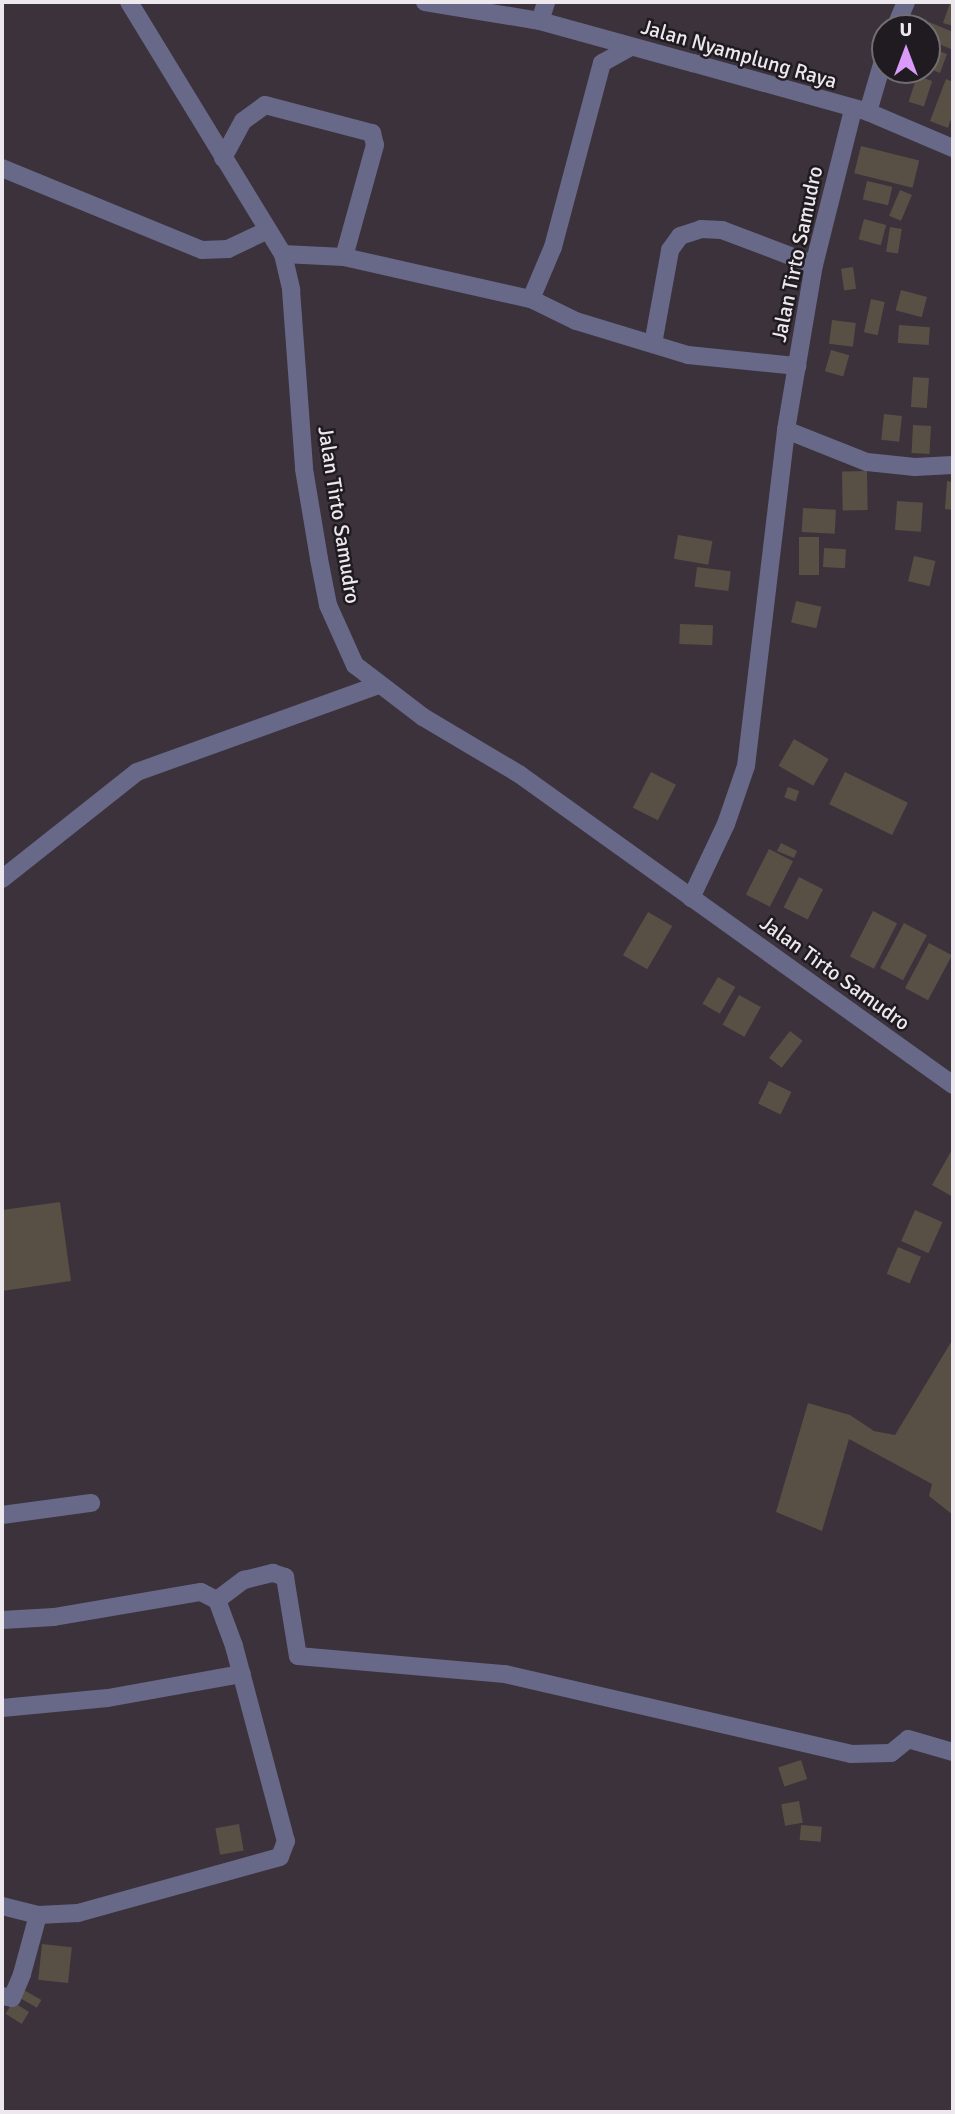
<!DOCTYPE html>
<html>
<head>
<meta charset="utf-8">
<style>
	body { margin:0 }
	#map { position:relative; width:955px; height:2114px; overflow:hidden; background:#3b323c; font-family:Signika,sans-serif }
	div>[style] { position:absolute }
	.building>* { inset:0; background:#585044; transform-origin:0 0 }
	.minor>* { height:18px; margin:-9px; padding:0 9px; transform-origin:9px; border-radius:9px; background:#686888 }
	span { translate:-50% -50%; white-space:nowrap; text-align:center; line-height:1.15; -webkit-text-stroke:5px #201b20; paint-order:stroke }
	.street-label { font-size:21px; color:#ede7ee }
	.frame { position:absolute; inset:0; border:4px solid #ede7ee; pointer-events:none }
	.north { position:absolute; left:871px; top:14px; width:70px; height:70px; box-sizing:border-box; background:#201b20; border:2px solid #726d72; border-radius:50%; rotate:0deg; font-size:19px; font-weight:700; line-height:28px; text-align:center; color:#ede7ee }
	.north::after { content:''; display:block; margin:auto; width:24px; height:32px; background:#d99af8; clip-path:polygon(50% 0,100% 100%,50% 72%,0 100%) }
</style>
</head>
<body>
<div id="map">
	<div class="building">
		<div style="clip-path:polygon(950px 3px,953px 4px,953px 26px,943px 23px)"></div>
		<div style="clip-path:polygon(929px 22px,953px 32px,951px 49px,927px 39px)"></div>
		<div style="clip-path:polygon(927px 47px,947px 54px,940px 73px,927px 68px)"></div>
		<div style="left:917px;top:76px;width:16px;height:27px;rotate:18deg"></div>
		<div style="clip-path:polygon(946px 79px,953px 82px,953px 113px,948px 128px,930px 121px)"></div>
		<div style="left:861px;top:146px;width:60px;height:28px;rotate:14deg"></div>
		<div style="left:867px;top:181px;width:26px;height:19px;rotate:13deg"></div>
		<div style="left:900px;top:190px;width:13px;height:28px;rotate:23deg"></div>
		<div style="left:864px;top:219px;width:23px;height:21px;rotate:15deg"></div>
		<div style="left:890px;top:227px;width:12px;height:25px;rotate:9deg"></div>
		<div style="left:853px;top:267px;width:22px;height:12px;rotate:82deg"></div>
		<div style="left:901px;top:290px;width:27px;height:21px;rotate:15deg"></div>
		<div style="left:871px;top:299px;width:14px;height:34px;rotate:12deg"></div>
		<div style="left:832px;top:320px;width:24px;height:24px;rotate:7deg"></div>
		<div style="left:899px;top:325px;width:31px;height:18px;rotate:4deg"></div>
		<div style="left:831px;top:350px;width:19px;height:22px;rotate:16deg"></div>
		<div style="left:913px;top:377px;width:16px;height:30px;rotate:4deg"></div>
		<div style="left:884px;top:414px;width:18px;height:26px;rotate:6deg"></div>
		<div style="left:913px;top:425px;width:18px;height:28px;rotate:3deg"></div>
		<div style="left:867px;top:471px;width:39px;height:25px;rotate:89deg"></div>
		<div style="clip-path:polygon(947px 481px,953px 482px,953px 510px,945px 509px)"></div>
		<div style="left:897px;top:501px;width:26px;height:29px;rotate:4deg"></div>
		<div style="left:803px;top:508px;width:33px;height:24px;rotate:3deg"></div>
		<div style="left:678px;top:535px;width:35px;height:24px;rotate:10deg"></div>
		<div style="left:799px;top:537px;width:20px;height:38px"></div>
		<div style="left:824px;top:548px;width:22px;height:19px;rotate:3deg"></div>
		<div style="left:914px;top:556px;width:22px;height:26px;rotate:13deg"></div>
		<div style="left:697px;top:567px;width:34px;height:20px;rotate:7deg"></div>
		<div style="left:796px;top:601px;width:26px;height:22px;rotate:13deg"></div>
		<div style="left:680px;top:624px;width:33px;height:20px;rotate:2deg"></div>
		<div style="left:794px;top:739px;width:40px;height:31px;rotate:30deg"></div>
		<div style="left:651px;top:772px;width:28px;height:40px;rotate:27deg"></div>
		<div style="left:845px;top:772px;width:70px;height:36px;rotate:26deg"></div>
		<div style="left:788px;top:787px;width:12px;height:11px;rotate:20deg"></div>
		<div style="clip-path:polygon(781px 843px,797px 851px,794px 858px,777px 851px)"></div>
		<div style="left:769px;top:849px;width:27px;height:51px;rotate:27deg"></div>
		<div style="left:799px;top:877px;width:27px;height:34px;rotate:27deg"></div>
		<div style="left:873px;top:911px;width:27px;height:51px;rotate:27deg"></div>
		<div style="left:648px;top:912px;width:28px;height:50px;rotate:30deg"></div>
		<div style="left:904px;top:923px;width:26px;height:51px;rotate:28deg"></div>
		<div style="left:929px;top:943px;width:26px;height:51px;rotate:28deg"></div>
		<div style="left:718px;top:977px;width:20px;height:31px;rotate:30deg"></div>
		<div style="left:739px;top:995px;width:25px;height:34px;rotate:29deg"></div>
		<div style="left:790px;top:1031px;width:16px;height:34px;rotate:38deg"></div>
		<div style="left:769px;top:1081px;width:25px;height:25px;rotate:26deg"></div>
		<div style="clip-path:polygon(953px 1148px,953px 1197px,932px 1185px)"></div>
		<div style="clip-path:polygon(60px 1202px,71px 1281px,2px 1291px,2px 1210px)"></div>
		<div style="left:915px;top:1210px;width:30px;height:34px;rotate:24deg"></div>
		<div style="left:898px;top:1247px;width:25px;height:29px;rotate:23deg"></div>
		<div style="clip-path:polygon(953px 1339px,953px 1515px,929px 1496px,932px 1484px,849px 1439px,822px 1531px,776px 1512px,808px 1403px,850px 1415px,874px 1431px,895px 1435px)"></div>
		<div style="left:801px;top:1760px;width:20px;height:24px;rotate:72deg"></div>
		<div style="left:799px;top:1801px;width:22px;height:18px;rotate:80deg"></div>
		<div style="left:239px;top:1824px;width:27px;height:24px;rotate:80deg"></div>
		<div style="left:801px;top:1825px;width:21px;height:15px;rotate:5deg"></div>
		<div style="left:42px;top:1944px;width:30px;height:36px;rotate:6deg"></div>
		<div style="left:24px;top:1990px;width:20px;height:9px;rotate:30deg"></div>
		<div style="left:13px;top:2002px;width:19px;height:14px;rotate:32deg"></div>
	</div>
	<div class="minor">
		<div style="left:129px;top:2px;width:295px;rotate:58.6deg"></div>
		<div style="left:283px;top:254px;width:37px;rotate:77deg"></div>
		<div style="left:291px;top:290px;width:179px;rotate:85.8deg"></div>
		<div style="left:304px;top:469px;width:91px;rotate:80.5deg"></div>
		<div style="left:319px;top:559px;width:47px;rotate:78.9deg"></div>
		<div style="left:328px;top:605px;width:66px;rotate:65.8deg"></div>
		<div style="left:355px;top:665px;width:86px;rotate:37.4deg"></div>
		<div style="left:423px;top:717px;width:112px;rotate:30.7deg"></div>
		<div style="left:519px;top:774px;width:534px;rotate:35.62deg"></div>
		<div style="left:425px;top:2px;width:117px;rotate:9.4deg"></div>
		<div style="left:540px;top:21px;width:159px;rotate:15.4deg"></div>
		<div style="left:693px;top:63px;width:182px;rotate:15.6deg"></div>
		<div style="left:868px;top:112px;width:92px;rotate:23deg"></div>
		<div style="left:540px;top:21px;width:20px;rotate:-72deg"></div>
		<div style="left:895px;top:28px;width:28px;rotate:-67deg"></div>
		<div style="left:868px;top:112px;width:60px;rotate:-73.7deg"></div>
		<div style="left:223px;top:158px;width:42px;rotate:-61.6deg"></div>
		<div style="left:243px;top:121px;width:27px;rotate:-36deg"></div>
		<div style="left:265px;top:105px;width:111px;rotate:14.7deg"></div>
		<div style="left:372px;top:133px;width:12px;rotate:76deg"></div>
		<div style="left:375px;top:145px;width:116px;rotate:105.5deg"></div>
		<div style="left:2px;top:168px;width:216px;rotate:22.3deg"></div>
		<div style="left:202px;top:250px;width:26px;rotate:-2deg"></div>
		<div style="left:228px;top:249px;width:44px;rotate:-25.4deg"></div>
		<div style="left:283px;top:254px;width:61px;rotate:2.8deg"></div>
		<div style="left:344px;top:257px;width:192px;rotate:12.7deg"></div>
		<div style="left:531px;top:299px;width:56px;rotate:-67.1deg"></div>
		<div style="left:553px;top:247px;width:190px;rotate:-75.1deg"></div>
		<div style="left:602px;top:63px;width:33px;rotate:-29deg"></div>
		<div style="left:531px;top:299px;width:50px;rotate:26.1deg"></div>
		<div style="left:576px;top:321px;width:117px;rotate:16.9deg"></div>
		<div style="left:688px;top:355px;width:110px;rotate:5.8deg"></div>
		<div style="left:653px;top:344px;width:96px;rotate:-79.7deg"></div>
		<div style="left:670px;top:250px;width:17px;rotate:-54deg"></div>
		<div style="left:680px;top:236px;width:22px;rotate:-18deg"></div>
		<div style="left:701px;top:229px;width:21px;rotate:3deg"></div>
		<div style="left:722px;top:230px;width:98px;rotate:20.8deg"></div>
		<div style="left:786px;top:430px;width:87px;rotate:21.6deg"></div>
		<div style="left:867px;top:462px;width:48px;rotate:5.9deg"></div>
		<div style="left:915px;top:467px;width:38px;rotate:-3deg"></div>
		<div style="left:2px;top:879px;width:172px;rotate:-38.4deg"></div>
		<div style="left:137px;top:772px;width:256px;rotate:-19.8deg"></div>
		<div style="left:691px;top:898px;width:82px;rotate:-64.7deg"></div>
		<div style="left:726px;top:824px;width:61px;rotate:-71deg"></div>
		<div style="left:746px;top:766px;width:338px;rotate:-83.2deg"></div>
		<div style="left:786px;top:430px;width:167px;rotate:-80.4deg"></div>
		<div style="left:814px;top:265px;width:160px;rotate:-75.9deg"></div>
		<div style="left:2px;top:1515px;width:90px;rotate:-7.7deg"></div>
		<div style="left:217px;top:1600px;width:34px;rotate:-37deg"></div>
		<div style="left:244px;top:1580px;width:30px;rotate:-14deg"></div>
		<div style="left:273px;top:1573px;width:13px;rotate:18deg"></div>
		<div style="left:285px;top:1577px;width:80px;rotate:80.7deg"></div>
		<div style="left:298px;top:1656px;width:208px;rotate:5deg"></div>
		<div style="left:505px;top:1674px;width:355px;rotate:13deg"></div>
		<div style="left:851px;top:1754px;width:40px;rotate:-1.4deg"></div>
		<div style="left:891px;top:1753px;width:22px;rotate:-39deg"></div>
		<div style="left:908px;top:1739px;width:47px;rotate:16.1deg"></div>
		<div style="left:2px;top:1620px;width:52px;rotate:-3.3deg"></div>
		<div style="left:54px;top:1617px;width:149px;rotate:-9.7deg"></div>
		<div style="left:201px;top:1592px;width:18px;rotate:27deg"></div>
		<div style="left:217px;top:1600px;width:49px;rotate:69.7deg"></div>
		<div style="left:234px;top:1646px;width:202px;rotate:75.1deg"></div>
		<div style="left:286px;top:1841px;width:17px;rotate:111deg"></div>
		<div style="left:280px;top:1857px;width:210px;rotate:164.5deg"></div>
		<div style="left:78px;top:1913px;width:40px;rotate:177.1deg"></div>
		<div style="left:38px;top:1915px;width:37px;rotate:-166deg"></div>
		<div style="left:2px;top:1708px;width:106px;rotate:-5.4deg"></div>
		<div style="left:108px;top:1698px;width:136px;rotate:-10.2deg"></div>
		<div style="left:2px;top:1996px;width:10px;rotate:11deg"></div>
		<div style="left:12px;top:1998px;width:26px;rotate:-67deg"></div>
		<div style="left:22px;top:1974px;width:61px;rotate:-74.8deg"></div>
	</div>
	<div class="street-label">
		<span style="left:739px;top:54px;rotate:16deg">Jalan Nyamplung Raya</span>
		<span style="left:797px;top:254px;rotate:-78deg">Jalan Tirto Samudro</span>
		<span style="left:339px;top:515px;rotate:81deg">Jalan Tirto Samudro</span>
		<span style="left:835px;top:973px;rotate:36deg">Jalan Tirto Samudro</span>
	</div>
	<div class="frame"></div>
	<div class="north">U</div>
</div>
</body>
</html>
